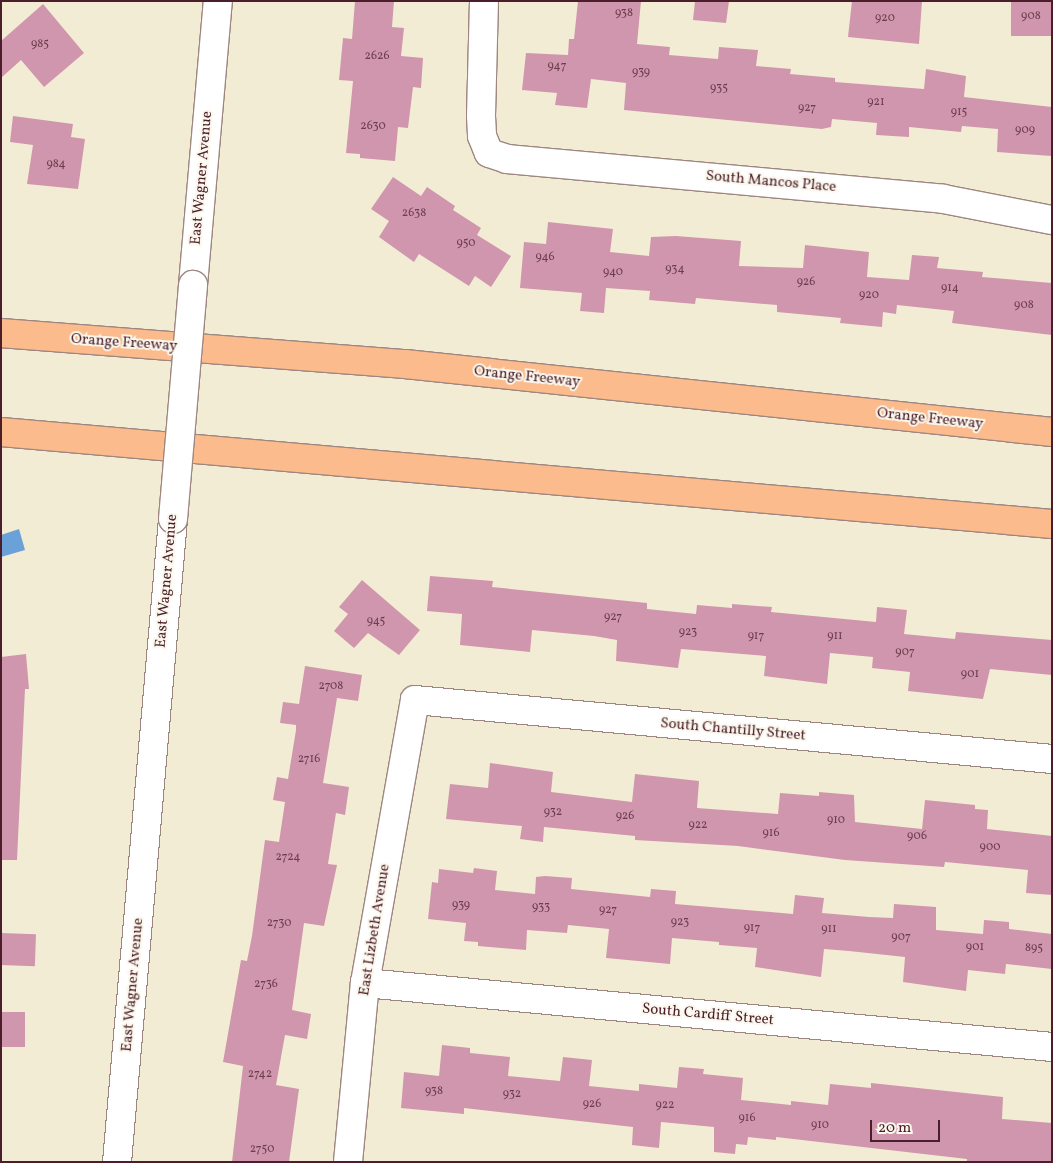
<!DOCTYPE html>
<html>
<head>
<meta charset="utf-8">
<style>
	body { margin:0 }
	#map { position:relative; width:1053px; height:1163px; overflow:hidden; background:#f3ecd5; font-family:Vollkorn,serif }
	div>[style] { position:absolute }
	.water>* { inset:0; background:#6aa1d8 }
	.building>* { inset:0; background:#d096ad; transform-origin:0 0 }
	.roads { filter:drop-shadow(1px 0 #9e8680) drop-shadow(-1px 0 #9e8680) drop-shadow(0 1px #9e8680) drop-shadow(0 -1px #9e8680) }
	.minor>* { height:28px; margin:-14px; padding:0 14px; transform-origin:14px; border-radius:14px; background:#fff }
	.highway>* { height:28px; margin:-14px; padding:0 14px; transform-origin:14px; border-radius:14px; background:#fbbb8c }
	.bridges { filter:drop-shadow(1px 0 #9e8680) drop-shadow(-1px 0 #9e8680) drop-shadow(0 1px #9e8680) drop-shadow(0 -1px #9e8680) }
	.minor-bridge>* { height:28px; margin:-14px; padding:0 14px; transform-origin:14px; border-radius:14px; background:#fff }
	span { translate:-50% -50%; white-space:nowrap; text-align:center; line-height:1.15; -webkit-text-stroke:4px #fbf7ec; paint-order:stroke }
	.number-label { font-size:12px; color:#6c3d4c }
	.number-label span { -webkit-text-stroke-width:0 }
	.street-label { font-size:15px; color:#4a1f2b }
	.frame { position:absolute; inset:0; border:2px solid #4a1f2b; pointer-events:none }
	.scale { position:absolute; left:870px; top:1120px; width:70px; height:22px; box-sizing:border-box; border:2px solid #4a1f2b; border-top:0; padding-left:6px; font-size:15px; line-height:18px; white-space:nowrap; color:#4a1f2b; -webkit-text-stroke:4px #fbf7ec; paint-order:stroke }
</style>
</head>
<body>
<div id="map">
	<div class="water">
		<div style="clip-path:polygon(19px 529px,25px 550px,1px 557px,1px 535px)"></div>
	</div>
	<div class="building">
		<div style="clip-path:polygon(355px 1px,394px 1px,392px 27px,404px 28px,401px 56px,423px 58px,421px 88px,413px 87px,408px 128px,398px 127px,395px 161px,360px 158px,360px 154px,346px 153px,353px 81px,339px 80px,343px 38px,352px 39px)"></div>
		<div style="clip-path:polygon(578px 1px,641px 1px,637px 44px,670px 47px,669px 55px,718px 59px,719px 47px,758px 50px,756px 66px,791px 69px,790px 74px,835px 78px,835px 82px,924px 89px,926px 69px,966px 76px,964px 97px,1052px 107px,1052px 156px,997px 152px,998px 129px,962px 126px,961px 132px,909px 127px,909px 137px,876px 135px,877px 123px,832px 119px,831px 127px,822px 129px,624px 110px,626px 83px,591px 79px,587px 108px,555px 105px,557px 93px,522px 90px,526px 53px,568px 55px,569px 39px,574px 39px)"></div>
		<div style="clip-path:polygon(695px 1px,729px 1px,726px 23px,693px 20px)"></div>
		<div style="clip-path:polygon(852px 1px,922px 1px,919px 44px,848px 37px)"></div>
		<div style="left:1011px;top:1px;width:41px;height:35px"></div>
		<div style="clip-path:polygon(43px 4px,84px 53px,44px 87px,21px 60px,1px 78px,1px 41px)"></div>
		<div style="clip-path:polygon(13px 116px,73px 124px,71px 137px,85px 139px,78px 189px,27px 184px,33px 145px,10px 142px)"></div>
		<div style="clip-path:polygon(393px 177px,421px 196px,427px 187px,455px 206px,453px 210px,481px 228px,477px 235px,511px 256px,491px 287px,475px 276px,469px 286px,419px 254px,414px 262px,379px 237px,389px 221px,371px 209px)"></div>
		<div style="clip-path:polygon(548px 222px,613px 229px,610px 252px,649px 256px,651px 237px,676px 236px,741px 241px,739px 266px,803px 268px,805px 245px,869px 252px,867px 277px,909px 280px,912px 255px,939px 257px,937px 268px,983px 272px,982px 277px,1052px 283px,1052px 335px,952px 323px,954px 311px,897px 305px,896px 314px,883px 312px,882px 327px,840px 323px,841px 318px,777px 312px,777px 305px,696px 298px,695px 304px,649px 300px,650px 291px,606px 288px,604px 313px,580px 311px,582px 293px,520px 288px,524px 242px,546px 244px)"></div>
		<div style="clip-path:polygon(430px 576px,493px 581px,492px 587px,647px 603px,647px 609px,696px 614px,697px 605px,732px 608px,732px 604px,772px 607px,771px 612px,876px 622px,877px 607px,907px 610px,904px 634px,955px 639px,956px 632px,1052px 640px,1052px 675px,990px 669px,983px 699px,908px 691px,910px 672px,872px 668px,873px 657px,830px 653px,827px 684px,764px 676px,766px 656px,681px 649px,678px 668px,616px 661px,617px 640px,594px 636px,532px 630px,530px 652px,460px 645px,462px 614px,427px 611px)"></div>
		<div style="clip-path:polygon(362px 580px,420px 630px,399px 655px,368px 633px,354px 648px,334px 631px,348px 614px,339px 607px)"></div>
		<div style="clip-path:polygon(26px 654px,29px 689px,25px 689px,17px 860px,1px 860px,1px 657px)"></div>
		<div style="clip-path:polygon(305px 666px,362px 675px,358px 701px,337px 698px,323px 783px,349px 787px,345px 815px,336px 813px,328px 864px,337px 865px,324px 926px,304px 923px,292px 1010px,311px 1014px,307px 1039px,285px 1035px,276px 1085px,299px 1089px,289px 1162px,232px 1162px,243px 1066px,223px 1062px,241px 960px,247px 961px,252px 936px,265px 840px,279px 842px,285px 802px,273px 800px,277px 777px,288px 779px,296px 730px,296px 725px,280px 723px,283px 702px,299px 704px)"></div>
		<div style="clip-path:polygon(490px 763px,553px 772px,551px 792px,632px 802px,635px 774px,699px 781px,697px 808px,778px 814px,780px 793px,819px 796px,819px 792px,854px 795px,855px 822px,922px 829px,925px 800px,975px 805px,975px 809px,988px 810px,987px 829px,1052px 836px,1052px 895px,1026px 893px,1028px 870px,945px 862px,944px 867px,845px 860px,738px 846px,635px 840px,635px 836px,544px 827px,543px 842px,520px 839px,522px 826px,446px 819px,450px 784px,488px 788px)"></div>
		<div style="clip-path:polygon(474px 868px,497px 871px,495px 890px,535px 894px,536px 877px,545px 876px,572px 878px,571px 889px,650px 897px,651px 889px,676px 891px,675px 904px,793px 914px,795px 895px,824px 898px,822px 913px,869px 917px,893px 918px,894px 904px,936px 907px,936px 930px,983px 934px,984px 920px,1009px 922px,1009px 929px,1052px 934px,1052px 969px,1006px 964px,1005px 974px,968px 970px,966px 991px,903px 982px,905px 957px,849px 951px,824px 949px,821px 977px,755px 967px,757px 948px,719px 945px,719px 942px,672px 938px,670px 964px,606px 958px,609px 929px,568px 925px,567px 933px,527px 930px,526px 950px,478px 946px,478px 942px,464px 941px,466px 923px,428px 919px,432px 882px,438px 883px,439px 869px,473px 873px)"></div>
		<div style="left:1px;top:933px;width:35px;height:32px;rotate:2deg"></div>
		<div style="left:1px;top:1012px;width:24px;height:35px"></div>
		<div style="clip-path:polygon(442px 1045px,470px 1048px,470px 1053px,510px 1057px,508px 1076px,560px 1081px,563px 1057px,592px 1060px,589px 1086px,639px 1091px,639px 1084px,677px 1088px,679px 1067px,704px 1069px,703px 1074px,743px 1078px,741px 1100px,791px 1105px,791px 1101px,828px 1105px,830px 1084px,871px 1088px,871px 1083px,1003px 1097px,1002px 1119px,1052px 1123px,1052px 1161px,967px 1162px,967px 1159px,776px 1137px,776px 1140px,748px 1137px,747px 1145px,736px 1144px,735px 1154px,714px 1152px,714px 1127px,661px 1122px,659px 1148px,632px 1145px,633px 1127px,464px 1108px,464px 1114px,401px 1108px,404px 1072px,439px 1076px)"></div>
	</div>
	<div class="roads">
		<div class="minor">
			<div style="left:484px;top:1px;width:115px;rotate:91.5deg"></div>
			<div style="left:481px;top:116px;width:20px;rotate:87deg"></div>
			<div style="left:482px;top:136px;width:18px;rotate:68deg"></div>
			<div style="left:489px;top:153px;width:19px;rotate:18deg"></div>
			<div style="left:507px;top:159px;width:438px;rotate:5.2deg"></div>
			<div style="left:943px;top:199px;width:111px;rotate:10.9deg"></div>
			<div style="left:193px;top:285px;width:285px;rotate:-85deg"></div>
			<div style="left:365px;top:983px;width:690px;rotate:5.32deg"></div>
			<div style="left:117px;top:1162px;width:645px;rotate:-85.02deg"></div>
			<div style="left:348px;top:1162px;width:180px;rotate:-84.6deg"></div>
			<div style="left:365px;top:983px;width:287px;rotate:-80deg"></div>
			<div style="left:415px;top:700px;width:640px;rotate:5.29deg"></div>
		</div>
		<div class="highway">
			<div style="left:1px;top:333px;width:405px;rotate:4.4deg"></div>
			<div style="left:405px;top:364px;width:651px;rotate:6deg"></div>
			<div style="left:1px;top:432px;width:1055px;rotate:5deg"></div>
		</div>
	</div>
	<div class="bridges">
		<div class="minor-bridge">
			<div style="left:173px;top:519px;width:235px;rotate:-85.1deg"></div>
		</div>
	</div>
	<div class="number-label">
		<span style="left:624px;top:14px">938</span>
		<span style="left:1031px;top:17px">908</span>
		<span style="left:885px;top:19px">920</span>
		<span style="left:40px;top:45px">985</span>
		<span style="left:377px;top:57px">2626</span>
		<span style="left:557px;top:67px">947</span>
		<span style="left:641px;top:73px">939</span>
		<span style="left:719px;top:89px">935</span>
		<span style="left:876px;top:103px">921</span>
		<span style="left:807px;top:109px">927</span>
		<span style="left:959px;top:113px">915</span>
		<span style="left:373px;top:127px">2630</span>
		<span style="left:1025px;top:131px">909</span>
		<span style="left:56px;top:165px">984</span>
		<span style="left:414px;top:214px">2638</span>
		<span style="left:466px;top:244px">950</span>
		<span style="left:545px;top:258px">946</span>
		<span style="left:675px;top:270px">934</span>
		<span style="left:613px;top:273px">940</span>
		<span style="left:806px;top:283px">926</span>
		<span style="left:950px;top:289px">914</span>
		<span style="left:869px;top:296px">920</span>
		<span style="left:1024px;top:306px">908</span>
		<span style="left:613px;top:618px">927</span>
		<span style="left:376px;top:622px">945</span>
		<span style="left:688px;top:633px">923</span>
		<span style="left:756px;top:637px">917</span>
		<span style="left:835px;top:637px">911</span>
		<span style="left:905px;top:653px">907</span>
		<span style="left:970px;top:675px">901</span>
		<span style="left:331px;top:687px">2708</span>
		<span style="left:309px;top:760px">2716</span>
		<span style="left:553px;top:813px">932</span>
		<span style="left:625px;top:817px">926</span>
		<span style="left:836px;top:821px">910</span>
		<span style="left:698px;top:826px">922</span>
		<span style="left:771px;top:834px">916</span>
		<span style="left:917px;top:837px">906</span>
		<span style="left:990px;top:848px">900</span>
		<span style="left:288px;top:858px">2724</span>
		<span style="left:461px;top:906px">939</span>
		<span style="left:541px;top:908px">933</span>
		<span style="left:608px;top:911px">927</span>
		<span style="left:680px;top:923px">923</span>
		<span style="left:279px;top:924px">2730</span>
		<span style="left:752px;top:929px">917</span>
		<span style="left:829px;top:930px">911</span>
		<span style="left:901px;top:938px">907</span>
		<span style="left:975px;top:948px">901</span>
		<span style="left:1034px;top:949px">895</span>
		<span style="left:266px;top:985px">2736</span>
		<span style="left:260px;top:1075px">2742</span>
		<span style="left:434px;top:1092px">938</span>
		<span style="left:512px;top:1095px">932</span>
		<span style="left:592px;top:1105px">926</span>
		<span style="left:665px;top:1106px">922</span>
		<span style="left:747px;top:1119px">916</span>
		<span style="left:820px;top:1126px">910</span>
		<span style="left:262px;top:1150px">2750</span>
	</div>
	<div class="street-label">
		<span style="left:202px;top:178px;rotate:-85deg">East Wagner Avenue</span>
		<span style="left:771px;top:182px;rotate:5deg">South Mancos Place</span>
		<span style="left:124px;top:343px;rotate:4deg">Orange Freeway</span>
		<span style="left:527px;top:377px;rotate:6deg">Orange Freeway</span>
		<span style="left:930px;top:419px;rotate:6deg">Orange Freeway</span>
		<span style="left:167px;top:581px;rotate:-85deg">East Wagner Avenue</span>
		<span style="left:733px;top:730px;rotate:5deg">South Chantilly Street</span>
		<span style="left:375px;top:930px;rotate:-81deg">East Lizbeth Avenue</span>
		<span style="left:133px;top:985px;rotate:-85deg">East Wagner Avenue</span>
		<span style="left:708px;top:1015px;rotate:5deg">South Cardiff Street</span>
	</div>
	<div class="frame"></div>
	<div class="scale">20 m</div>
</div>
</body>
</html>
